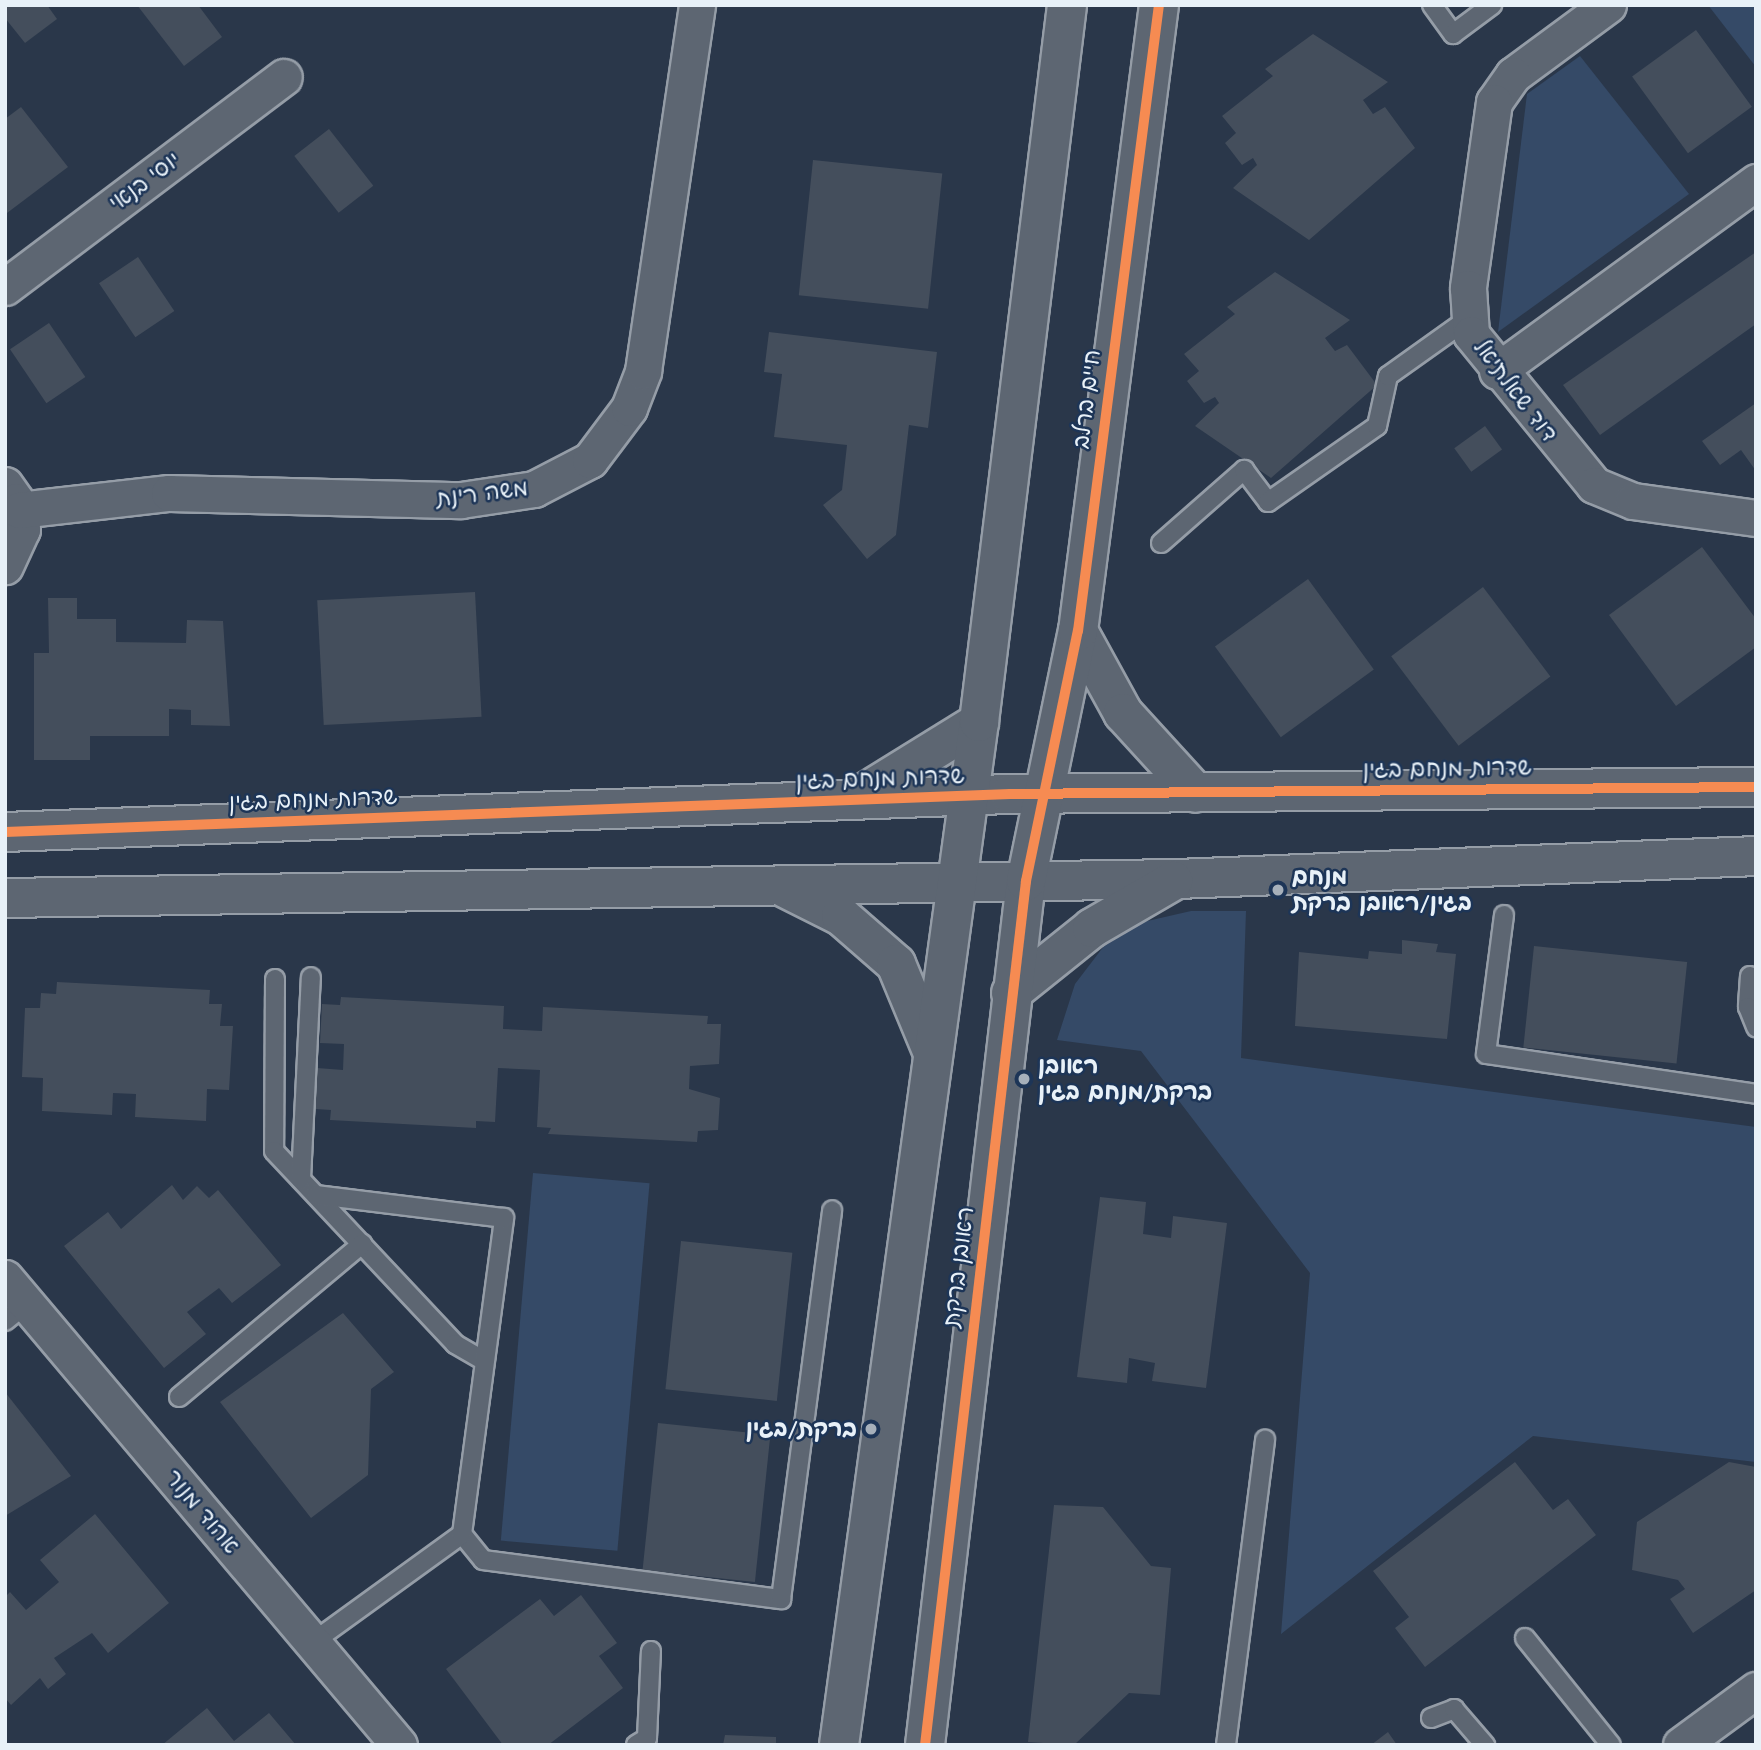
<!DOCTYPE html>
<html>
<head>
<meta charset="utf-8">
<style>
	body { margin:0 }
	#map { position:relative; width:1761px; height:1750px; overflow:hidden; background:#2a374a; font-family:"Comic Neue","Playpen Sans Hebrew",sans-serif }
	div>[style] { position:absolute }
	.green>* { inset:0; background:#354a67; transform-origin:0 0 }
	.building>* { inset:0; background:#444e5c; transform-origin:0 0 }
	.roads { filter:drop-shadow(2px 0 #959da7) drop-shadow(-2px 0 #959da7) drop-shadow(0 2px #959da7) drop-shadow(0 -2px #959da7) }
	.lane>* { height:18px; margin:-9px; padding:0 9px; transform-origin:9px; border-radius:9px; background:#5d6672 }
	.street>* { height:35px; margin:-17.5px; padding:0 17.5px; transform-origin:17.5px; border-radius:17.5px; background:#5d6672 }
	.secondary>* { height:38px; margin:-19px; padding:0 19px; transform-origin:19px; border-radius:19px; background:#5d6672 }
	.cycleway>* { height:10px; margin:-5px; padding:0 5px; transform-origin:5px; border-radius:5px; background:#f68b52 }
	.dots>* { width:19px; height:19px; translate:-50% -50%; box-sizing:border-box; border:4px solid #1d3557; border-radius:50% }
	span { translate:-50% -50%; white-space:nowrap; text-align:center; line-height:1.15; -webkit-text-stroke:5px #1d3557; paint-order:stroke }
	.street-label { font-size:23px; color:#e8f1f8 }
	.poi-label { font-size:23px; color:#e8f1f8; font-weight:700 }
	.left { translate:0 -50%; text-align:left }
	.right { translate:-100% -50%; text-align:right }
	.frame { position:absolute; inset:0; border:7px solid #e8f1f8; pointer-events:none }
</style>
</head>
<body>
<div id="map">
	<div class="green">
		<div style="clip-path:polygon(1708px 5px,1756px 5px,1756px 67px)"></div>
		<div style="clip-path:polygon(1580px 56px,1689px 194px,1498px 332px,1527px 94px)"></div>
		<div style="clip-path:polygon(1191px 911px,1246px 911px,1241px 1058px,1756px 1127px,1756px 1462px,1533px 1436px,1281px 1634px,1310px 1273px,1141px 1051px,1057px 1040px,1075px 984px,1104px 946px,1143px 922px)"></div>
		<div style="left:533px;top:1173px;width:117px;height:369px;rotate:5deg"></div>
	</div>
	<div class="building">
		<div style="clip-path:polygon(5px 5px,47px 5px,57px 19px,25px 43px,5px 18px)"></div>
		<div style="clip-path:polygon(137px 5px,198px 5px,222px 37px,184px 66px)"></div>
		<div style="left:1696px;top:30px;width:95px;height:79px;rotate:54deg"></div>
		<div style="clip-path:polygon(1313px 34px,1388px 82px,1363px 100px,1373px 114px,1385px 107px,1415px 148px,1309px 240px,1233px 188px,1257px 165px,1253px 158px,1242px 165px,1225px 143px,1236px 133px,1222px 116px,1273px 76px,1265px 69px)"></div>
		<div style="clip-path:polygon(21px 107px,68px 167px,7px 213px,5px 119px)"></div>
		<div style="left:329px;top:129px;width:72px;height:44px;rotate:52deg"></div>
		<div style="left:813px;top:160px;width:130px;height:136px;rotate:6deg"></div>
		<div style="clip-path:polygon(1756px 252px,1756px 324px,1600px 435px,1563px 385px)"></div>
		<div style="left:138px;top:257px;width:65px;height:47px;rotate:56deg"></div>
		<div style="clip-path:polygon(1275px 272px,1350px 320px,1325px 338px,1335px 351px,1347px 345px,1377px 385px,1271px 478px,1195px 426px,1219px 403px,1215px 397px,1204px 403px,1187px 381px,1199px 371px,1184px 354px,1235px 314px,1227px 307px)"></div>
		<div style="left:49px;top:323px;width:65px;height:47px;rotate:56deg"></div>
		<div style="clip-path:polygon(769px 332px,937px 352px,928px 428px,909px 425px,896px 535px,867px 559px,823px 505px,842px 490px,847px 445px,774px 437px,782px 374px,764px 372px)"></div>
		<div style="clip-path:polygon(1756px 403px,1756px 471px,1741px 450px,1720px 465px,1702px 441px)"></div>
		<div style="left:1485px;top:426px;width:29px;height:38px;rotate:54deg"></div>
		<div style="clip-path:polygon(1702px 547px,1756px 619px,1756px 647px,1676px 706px,1609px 615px)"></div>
		<div style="left:1308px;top:579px;width:112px;height:115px;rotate:54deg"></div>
		<div style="left:1483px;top:587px;width:112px;height:115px;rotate:53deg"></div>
		<div style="left:475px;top:592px;width:125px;height:158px;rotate:87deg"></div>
		<div style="clip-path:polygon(48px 598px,77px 598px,77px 619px,116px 619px,116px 642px,186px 643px,187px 620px,223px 621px,230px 726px,191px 725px,191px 710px,169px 709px,169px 736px,90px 736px,90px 760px,34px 760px,34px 653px,49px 653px)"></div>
		<div style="clip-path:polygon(1402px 940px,1438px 944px,1436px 952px,1456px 954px,1447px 1039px,1295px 1026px,1299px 952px,1368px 959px,1369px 951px,1402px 954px)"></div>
		<div style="left:1534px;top:946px;width:154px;height:102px;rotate:6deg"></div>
		<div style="clip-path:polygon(57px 982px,210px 990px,209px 1004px,222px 1004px,220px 1026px,233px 1026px,229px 1090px,207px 1089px,206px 1121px,135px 1117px,136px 1094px,113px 1093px,112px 1115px,42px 1111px,43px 1078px,22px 1077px,25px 1008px,40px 1008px,41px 993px,56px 994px)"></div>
		<div style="clip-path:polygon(341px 997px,504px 1006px,503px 1029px,542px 1031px,543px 1007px,708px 1016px,707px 1024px,721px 1024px,719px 1064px,690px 1066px,689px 1089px,720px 1098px,718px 1130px,698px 1131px,697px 1142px,548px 1134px,551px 1128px,537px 1127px,540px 1070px,498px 1068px,495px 1122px,476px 1121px,476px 1128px,330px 1120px,331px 1110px,315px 1109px,317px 1068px,343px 1070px,344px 1044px,320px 1043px,322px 1004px,340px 1005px)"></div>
		<div style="clip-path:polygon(172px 1185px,183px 1200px,197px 1186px,209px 1198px,218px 1190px,281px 1265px,232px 1303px,219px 1288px,187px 1312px,206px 1334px,164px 1368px,64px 1246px,108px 1212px,121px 1229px)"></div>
		<div style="clip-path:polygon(1100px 1197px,1146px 1202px,1143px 1234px,1171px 1238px,1173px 1216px,1227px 1223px,1206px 1388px,1152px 1381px,1155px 1363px,1129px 1358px,1127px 1383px,1077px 1377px)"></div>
		<div style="left:681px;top:1241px;width:112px;height:149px;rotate:6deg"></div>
		<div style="clip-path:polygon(343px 1313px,394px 1372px,371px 1389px,368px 1475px,311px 1518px,220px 1402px)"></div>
		<div style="clip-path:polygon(5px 1392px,71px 1476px,5px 1516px)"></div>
		<div style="left:658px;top:1423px;width:113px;height:148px;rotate:6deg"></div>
		<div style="clip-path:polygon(1515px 1462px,1553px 1510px,1568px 1499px,1596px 1535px,1425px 1667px,1395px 1628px,1409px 1617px,1373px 1571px)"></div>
		<div style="clip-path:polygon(1729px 1462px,1756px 1467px,1756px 1590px,1693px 1633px,1670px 1599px,1685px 1589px,1678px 1580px,1632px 1570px,1637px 1522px)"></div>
		<div style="clip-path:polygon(1054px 1505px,1103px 1507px,1151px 1566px,1171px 1568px,1160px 1695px,1129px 1693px,1074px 1745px,1028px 1742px)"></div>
		<div style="clip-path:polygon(95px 1514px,169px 1603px,108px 1653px,92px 1633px,54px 1658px,66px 1674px,48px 1689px,40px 1678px,11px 1705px,5px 1698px,5px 1597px,10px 1592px,26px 1610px,59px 1582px,40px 1560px)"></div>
		<div style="clip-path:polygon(581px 1595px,617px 1643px,599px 1656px,623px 1688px,548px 1745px,503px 1745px,446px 1669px,540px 1599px,554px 1616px)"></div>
		<div style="clip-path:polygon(207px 1708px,234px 1741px,269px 1713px,296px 1745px,162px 1745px)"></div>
		<div style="clip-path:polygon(1388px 1732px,1397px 1745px,1371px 1745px)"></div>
		<div style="clip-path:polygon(725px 1735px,776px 1737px,776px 1745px,723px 1745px)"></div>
	</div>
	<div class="roads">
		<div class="lane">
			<div style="left:1432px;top:5px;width:36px;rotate:54deg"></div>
			<div style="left:1453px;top:34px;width:49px;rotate:-36.6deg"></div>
			<div style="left:1161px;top:543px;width:111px;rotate:-41.3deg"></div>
			<div style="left:1244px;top:470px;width:40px;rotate:53deg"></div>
			<div style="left:1268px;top:502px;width:133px;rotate:-34.9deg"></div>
			<div style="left:1377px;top:426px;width:51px;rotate:-77.6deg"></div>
			<div style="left:1388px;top:376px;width:98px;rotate:-35.5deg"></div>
			<div style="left:1504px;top:915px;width:140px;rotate:97.4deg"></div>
			<div style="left:1486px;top:1054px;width:273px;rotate:8.4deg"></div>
			<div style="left:1750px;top:976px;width:31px;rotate:94deg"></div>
			<div style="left:1748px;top:1007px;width:22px;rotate:68deg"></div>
			<div style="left:275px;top:979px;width:172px;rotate:90.3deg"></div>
			<div style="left:274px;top:1151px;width:265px;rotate:46.8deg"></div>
			<div style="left:455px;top:1344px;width:34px;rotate:30deg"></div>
			<div style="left:301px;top:1179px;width:202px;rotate:-87.2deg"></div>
			<div style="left:5px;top:1321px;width:28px;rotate:-39deg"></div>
			<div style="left:179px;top:1397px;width:239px;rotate:-39.9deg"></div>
			<div style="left:462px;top:1534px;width:33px;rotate:51deg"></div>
			<div style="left:483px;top:1560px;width:301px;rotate:7.5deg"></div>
			<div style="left:781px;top:1599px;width:392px;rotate:-82.5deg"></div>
			<div style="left:1525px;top:1638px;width:137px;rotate:51.2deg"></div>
			<div style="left:313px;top:1642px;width:184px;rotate:-35.9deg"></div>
			<div style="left:462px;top:1534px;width:319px;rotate:-82.4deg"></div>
			<div style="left:504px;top:1218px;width:189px;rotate:-173deg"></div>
			<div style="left:1431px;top:1718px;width:25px;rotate:-21deg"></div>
			<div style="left:1454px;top:1709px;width:48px;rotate:49.3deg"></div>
			<div style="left:636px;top:1745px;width:13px;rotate:-32deg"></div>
			<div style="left:647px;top:1738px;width:87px;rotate:-87.4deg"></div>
			<div style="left:1226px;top:1745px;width:308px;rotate:-82.7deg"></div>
		</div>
		<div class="street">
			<div style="left:1608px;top:5px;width:118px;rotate:143.6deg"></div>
			<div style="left:1513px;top:75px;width:33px;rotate:125deg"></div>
			<div style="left:1494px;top:102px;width:188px;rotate:98deg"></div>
			<div style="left:1468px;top:288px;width:46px;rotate:86.3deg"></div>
			<div style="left:1471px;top:334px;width:195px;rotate:50.8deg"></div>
			<div style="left:1594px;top:485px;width:42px;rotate:22.3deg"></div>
			<div style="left:1633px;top:501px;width:124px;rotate:7.9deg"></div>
			<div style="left:5px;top:287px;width:349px;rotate:-37deg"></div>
			<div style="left:1497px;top:371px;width:321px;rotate:-36.1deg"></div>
			<div style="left:5px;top:485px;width:19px;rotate:55deg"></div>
			<div style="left:16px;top:501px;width:29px;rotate:78deg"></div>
			<div style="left:22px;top:529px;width:41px;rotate:114.7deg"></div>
			<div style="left:19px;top:510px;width:151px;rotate:-6.5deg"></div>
			<div style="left:169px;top:493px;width:292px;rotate:1.4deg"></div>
			<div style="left:461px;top:500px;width:74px;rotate:-8.6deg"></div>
			<div style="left:534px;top:489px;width:63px;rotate:-27.4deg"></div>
			<div style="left:590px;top:460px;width:65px;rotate:-53.1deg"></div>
			<div style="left:629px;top:408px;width:40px;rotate:-69deg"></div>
			<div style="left:643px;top:371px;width:370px;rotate:-81.6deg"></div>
			<div style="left:5px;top:1278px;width:611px;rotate:49.85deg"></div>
			<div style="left:1681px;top:1745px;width:93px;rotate:-36.3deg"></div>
		</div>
		<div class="secondary">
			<div style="left:1078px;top:631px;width:94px;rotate:61.2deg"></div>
			<div style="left:1123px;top:713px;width:108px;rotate:47.6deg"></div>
			<div style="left:855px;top:799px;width:146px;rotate:-31.8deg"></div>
			<div style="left:5px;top:832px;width:1006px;rotate:-2.17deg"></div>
			<div style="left:1010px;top:794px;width:746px;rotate:-0.54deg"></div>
			<div style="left:785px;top:888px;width:63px;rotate:26.6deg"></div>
			<div style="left:841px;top:916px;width:73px;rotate:41.1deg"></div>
			<div style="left:896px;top:964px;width:94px;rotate:67.5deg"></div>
			<div style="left:5px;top:898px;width:1172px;rotate:-0.93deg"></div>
			<div style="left:1177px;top:879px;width:579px;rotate:-2.27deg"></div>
			<div style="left:1011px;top:993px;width:104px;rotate:-38.7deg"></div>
			<div style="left:1092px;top:928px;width:94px;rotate:-30.1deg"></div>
			<div style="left:839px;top:1745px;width:1033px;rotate:-82.21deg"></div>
			<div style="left:979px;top:722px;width:722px;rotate:-83deg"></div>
			<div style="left:925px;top:1745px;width:870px;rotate:-83.33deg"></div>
			<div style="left:1026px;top:881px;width:255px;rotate:-78.3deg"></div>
			<div style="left:1078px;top:631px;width:631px;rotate:-82.63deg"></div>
		</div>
	</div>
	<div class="cycleway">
		<div style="left:5px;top:832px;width:1006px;rotate:-2.17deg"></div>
		<div style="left:1010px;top:794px;width:746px;rotate:-0.54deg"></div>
		<div style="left:925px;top:1745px;width:870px;rotate:-83.33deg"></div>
		<div style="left:1026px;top:881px;width:255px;rotate:-78.3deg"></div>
		<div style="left:1078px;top:631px;width:631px;rotate:-82.63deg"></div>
	</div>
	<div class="dots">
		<div style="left:1278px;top:890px;background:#a6b0bb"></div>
		<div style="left:1024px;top:1079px;background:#a6b0bb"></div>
		<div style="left:871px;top:1429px;background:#a6b0bb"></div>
	</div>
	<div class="street-label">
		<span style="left:145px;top:182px;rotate:-37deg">יוסי בנאי</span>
		<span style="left:1515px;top:391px;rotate:53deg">דוד שאלתיאל</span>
		<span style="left:1087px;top:399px;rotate:-83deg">חיים ברלב</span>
		<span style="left:482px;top:494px;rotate:-7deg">משה רינת</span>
		<span style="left:1447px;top:769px;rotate:-1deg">שדרות מנחם בגין</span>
		<span style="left:880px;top:779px;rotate:-2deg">שדרות מנחם בגין</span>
		<span style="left:313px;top:800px;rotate:-2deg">שדרות מנחם בגין</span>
		<span style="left:959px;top:1267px;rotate:-83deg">ראובן ברקת</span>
		<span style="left:202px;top:1512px;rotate:50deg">אהוד מנור</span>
	</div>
	<div class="poi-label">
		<span class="left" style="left:1292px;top:890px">מנחם<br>בגין/ראובן ברקת</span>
		<span class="left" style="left:1038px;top:1079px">ראובן<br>ברקת/מנחם בגין</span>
		<span class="right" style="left:857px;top:1429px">ברקת/בגין</span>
	</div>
	<div class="frame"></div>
</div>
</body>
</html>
